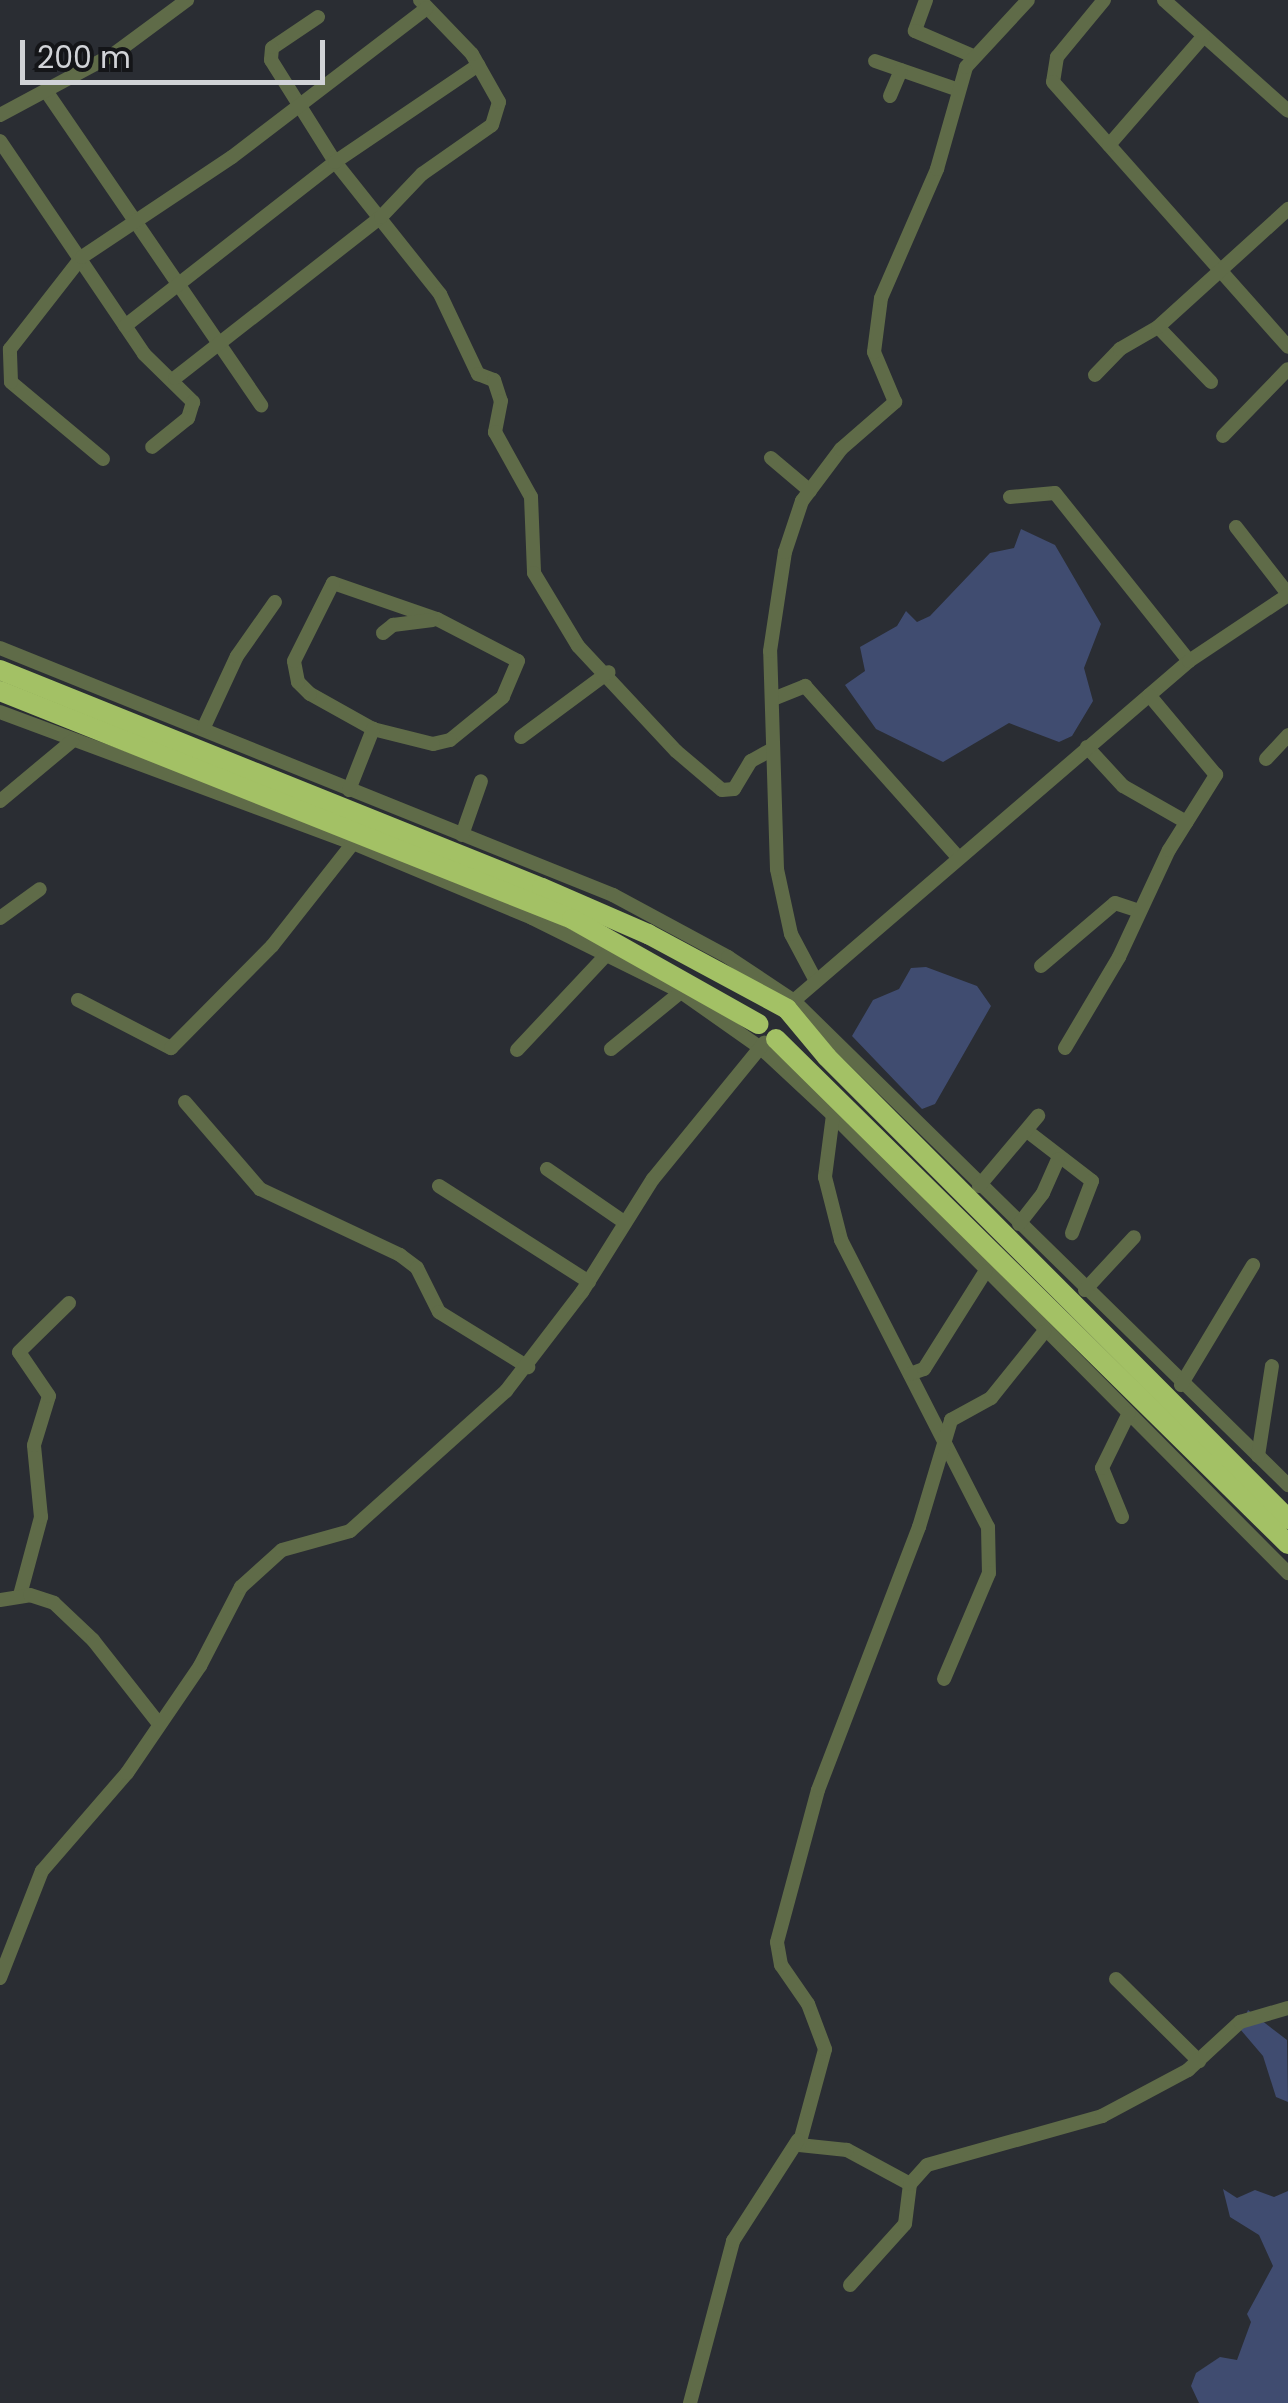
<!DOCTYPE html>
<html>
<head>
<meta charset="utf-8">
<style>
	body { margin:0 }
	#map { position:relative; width:1288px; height:2403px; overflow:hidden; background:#2a2d33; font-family:Poppins,sans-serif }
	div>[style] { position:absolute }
	.water>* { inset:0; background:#404c70 }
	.minor>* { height:14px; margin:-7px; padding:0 7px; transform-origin:7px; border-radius:7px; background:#5f6b48 }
	.highway>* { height:20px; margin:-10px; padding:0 10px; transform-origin:10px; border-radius:10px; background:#a3c165 }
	span { translate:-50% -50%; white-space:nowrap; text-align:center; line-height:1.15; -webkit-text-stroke:8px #141518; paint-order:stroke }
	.scale { position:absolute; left:20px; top:40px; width:305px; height:45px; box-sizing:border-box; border:5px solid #d1d3d7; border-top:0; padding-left:12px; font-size:30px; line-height:35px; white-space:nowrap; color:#d1d3d7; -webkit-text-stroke:8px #141518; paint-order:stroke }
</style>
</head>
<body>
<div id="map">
	<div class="water">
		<div style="clip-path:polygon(1021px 529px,1055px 545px,1101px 624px,1084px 668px,1093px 701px,1072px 736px,1059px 742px,1009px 723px,943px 762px,876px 729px,845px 685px,865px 671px,860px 647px,897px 626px,906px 611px,917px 622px,930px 616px,990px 553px,1014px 548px)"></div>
		<div style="clip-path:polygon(926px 967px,977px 986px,991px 1006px,935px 1104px,922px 1109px,852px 1036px,873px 1000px,899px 989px,911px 968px)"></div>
		<div style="clip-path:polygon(1248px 2010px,1287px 2040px,1288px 2102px,1276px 2097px,1263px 2056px,1240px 2029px)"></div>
		<div style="clip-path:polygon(1223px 2189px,1237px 2198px,1255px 2190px,1274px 2197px,1288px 2191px,1288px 2403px,1199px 2403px,1191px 2386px,1196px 2373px,1220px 2357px,1237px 2360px,1251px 2322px,1247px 2314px,1273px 2266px,1259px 2235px,1230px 2217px)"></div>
	</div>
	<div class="minor">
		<div style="left:926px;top:0;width:33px;rotate:110deg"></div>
		<div style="left:915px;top:31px;width:63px;rotate:23.3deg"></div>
		<div style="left:1104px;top:0;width:74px;rotate:129.5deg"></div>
		<div style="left:1057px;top:57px;width:25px;rotate:99deg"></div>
		<div style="left:1053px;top:82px;width:354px;rotate:48.4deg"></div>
		<div style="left:1164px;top:0;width:166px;rotate:41.8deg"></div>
		<div style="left:318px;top:17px;width:55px;rotate:146deg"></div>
		<div style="left:272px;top:48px;width:12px;rotate:95deg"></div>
		<div style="left:271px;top:60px;width:120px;rotate:57.9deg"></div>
		<div style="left:335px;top:162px;width:169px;rotate:51.5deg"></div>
		<div style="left:440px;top:294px;width:89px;rotate:64.6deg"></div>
		<div style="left:478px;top:374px;width:17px;rotate:21deg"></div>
		<div style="left:494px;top:380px;width:22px;rotate:72deg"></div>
		<div style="left:501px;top:401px;width:32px;rotate:101deg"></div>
		<div style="left:495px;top:432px;width:74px;rotate:61deg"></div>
		<div style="left:531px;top:497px;width:76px;rotate:87.7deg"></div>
		<div style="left:534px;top:573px;width:85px;rotate:58.9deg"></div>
		<div style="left:578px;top:646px;width:144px;rotate:47deg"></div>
		<div style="left:676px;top:751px;width:60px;rotate:40.3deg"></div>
		<div style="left:722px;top:790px;width:12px;rotate:-5deg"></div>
		<div style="left:734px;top:789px;width:33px;rotate:-59deg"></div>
		<div style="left:751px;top:761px;width:23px;rotate:-29deg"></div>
		<div style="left:875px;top:61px;width:86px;rotate:19.1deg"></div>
		<div style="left:46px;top:91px;width:381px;rotate:55.6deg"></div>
		<div style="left:890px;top:96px;width:28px;rotate:-67deg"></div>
		<div style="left:0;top:115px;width:129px;rotate:-28.2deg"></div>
		<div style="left:114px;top:54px;width:91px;rotate:-36.5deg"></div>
		<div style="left:0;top:141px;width:257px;rotate:55.9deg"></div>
		<div style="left:144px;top:354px;width:69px;rotate:44.4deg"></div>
		<div style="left:193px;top:402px;width:17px;rotate:107deg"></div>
		<div style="left:188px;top:418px;width:46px;rotate:141.1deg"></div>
		<div style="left:1109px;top:145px;width:143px;rotate:-49deg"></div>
		<div style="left:125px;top:326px;width:266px;rotate:-38deg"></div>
		<div style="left:335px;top:162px;width:173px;rotate:-34.1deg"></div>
		<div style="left:1095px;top:375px;width:36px;rotate:-46deg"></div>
		<div style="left:1120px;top:349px;width:44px;rotate:-30.1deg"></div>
		<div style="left:175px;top:378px;width:261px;rotate:-38deg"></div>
		<div style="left:381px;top:217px;width:59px;rotate:-46.4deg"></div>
		<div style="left:422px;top:174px;width:85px;rotate:-35deg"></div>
		<div style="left:492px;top:125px;width:24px;rotate:-73deg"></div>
		<div style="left:499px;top:102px;width:55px;rotate:-119.4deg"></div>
		<div style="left:472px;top:54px;width:75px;rotate:-133.9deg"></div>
		<div style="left:1211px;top:382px;width:76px;rotate:-133.9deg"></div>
		<div style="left:1158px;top:327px;width:176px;rotate:-42.2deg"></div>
		<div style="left:1223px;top:436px;width:93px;rotate:-45.9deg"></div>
		<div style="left:771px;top:458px;width:51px;rotate:40.2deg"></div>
		<div style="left:103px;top:459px;width:120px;rotate:-140.1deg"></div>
		<div style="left:11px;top:382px;width:33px;rotate:-92deg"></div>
		<div style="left:10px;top:349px;width:117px;rotate:-52deg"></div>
		<div style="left:82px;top:257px;width:180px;rotate:-33.7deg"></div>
		<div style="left:232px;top:157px;width:245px;rotate:-37.4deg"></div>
		<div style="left:1010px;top:497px;width:45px;rotate:-5.1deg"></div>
		<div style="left:1055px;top:493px;width:215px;rotate:51.4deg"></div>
		<div style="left:1236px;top:527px;width:85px;rotate:52.2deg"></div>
		<div style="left:333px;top:583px;width:110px;rotate:19.1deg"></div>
		<div style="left:437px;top:619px;width:91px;rotate:27.4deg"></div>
		<div style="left:518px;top:661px;width:39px;rotate:113deg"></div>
		<div style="left:503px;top:697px;width:68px;rotate:140.9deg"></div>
		<div style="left:450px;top:740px;width:17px;rotate:167deg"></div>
		<div style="left:433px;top:744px;width:62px;rotate:-166deg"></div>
		<div style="left:373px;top:729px;width:72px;rotate:-150.9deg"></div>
		<div style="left:310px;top:694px;width:17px;rotate:-135deg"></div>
		<div style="left:298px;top:682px;width:21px;rotate:-101deg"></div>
		<div style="left:294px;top:661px;width:87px;rotate:-63.4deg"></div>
		<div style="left:383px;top:633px;width:13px;rotate:-39deg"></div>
		<div style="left:393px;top:625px;width:40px;rotate:-7.1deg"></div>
		<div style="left:0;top:648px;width:661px;rotate:21.95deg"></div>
		<div style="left:613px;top:895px;width:131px;rotate:28.3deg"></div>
		<div style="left:728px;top:957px;width:79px;rotate:33.7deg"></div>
		<div style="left:794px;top:1001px;width:692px;rotate:44.41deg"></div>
		<div style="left:773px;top:699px;width:35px;rotate:-22deg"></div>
		<div style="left:805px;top:686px;width:228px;rotate:48.2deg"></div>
		<div style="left:0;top:712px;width:377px;rotate:20.4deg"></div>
		<div style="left:353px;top:843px;width:194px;rotate:22.7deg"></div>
		<div style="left:532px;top:918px;width:166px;rotate:26.4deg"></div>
		<div style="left:681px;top:992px;width:99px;rotate:35.1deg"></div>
		<div style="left:762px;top:1049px;width:97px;rotate:42.9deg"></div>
		<div style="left:833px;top:1115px;width:646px;rotate:45.19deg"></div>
		<div style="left:204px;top:727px;width:78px;rotate:-65.1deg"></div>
		<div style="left:237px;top:656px;width:66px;rotate:-54.9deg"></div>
		<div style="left:521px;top:737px;width:109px;rotate:-36.5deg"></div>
		<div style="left:1087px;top:747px;width:53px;rotate:47.3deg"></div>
		<div style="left:1123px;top:786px;width:73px;rotate:29.7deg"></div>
		<div style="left:1266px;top:759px;width:33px;rotate:-47deg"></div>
		<div style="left:349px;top:790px;width:66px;rotate:-68.5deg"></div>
		<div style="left:0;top:801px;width:94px;rotate:-39.8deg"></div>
		<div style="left:462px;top:835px;width:57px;rotate:-70.6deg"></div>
		<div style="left:0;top:918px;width:49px;rotate:-35.9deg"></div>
		<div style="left:1041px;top:966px;width:97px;rotate:-40.4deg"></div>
		<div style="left:1115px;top:903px;width:26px;rotate:18deg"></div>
		<div style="left:816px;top:981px;width:53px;rotate:-118deg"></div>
		<div style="left:791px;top:934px;width:66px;rotate:-102.2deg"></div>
		<div style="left:777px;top:869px;width:218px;rotate:-91.8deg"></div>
		<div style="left:770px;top:651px;width:100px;rotate:-81.4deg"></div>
		<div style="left:785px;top:552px;width:54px;rotate:-71.6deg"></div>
		<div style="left:802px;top:501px;width:65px;rotate:-53.1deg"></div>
		<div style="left:841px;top:449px;width:72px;rotate:-41deg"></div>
		<div style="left:895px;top:402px;width:54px;rotate:-112.8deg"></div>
		<div style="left:874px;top:352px;width:54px;rotate:-82.6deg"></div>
		<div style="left:881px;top:298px;width:141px;rotate:-66.5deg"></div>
		<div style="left:937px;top:169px;width:106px;rotate:-74.1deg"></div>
		<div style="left:966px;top:67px;width:91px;rotate:-47.2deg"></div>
		<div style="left:78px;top:1000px;width:105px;rotate:27.3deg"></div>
		<div style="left:171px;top:1048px;width:144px;rotate:-45.3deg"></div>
		<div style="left:272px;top:946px;width:131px;rotate:-51.8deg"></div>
		<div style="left:790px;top:1004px;width:526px;rotate:-40.68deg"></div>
		<div style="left:1189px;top:661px;width:119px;rotate:-33.7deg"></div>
		<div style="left:1065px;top:1048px;width:106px;rotate:-59.3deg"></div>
		<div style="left:1119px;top:957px;width:118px;rotate:-65deg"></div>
		<div style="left:1169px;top:850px;width:89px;rotate:-57.9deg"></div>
		<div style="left:1216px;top:775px;width:104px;rotate:-129.9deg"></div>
		<div style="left:611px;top:1049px;width:90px;rotate:-39.2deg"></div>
		<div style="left:517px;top:1050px;width:132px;rotate:-46.8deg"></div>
		<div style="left:185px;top:1102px;width:115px;rotate:49.2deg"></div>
		<div style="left:260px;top:1189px;width:155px;rotate:25.2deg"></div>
		<div style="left:400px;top:1255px;width:21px;rotate:37deg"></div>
		<div style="left:417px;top:1268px;width:49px;rotate:63.4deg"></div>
		<div style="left:439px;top:1312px;width:105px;rotate:31.7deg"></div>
		<div style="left:833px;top:1115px;width:63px;rotate:97.4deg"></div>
		<div style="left:825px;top:1177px;width:65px;rotate:75.7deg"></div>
		<div style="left:841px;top:1240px;width:322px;rotate:62.9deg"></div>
		<div style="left:988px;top:1527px;width:46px;rotate:88.8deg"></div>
		<div style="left:989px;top:1573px;width:115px;rotate:113deg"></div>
		<div style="left:1027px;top:1131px;width:82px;rotate:37.6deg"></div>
		<div style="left:1092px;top:1181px;width:56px;rotate:111deg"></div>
		<div style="left:547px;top:1169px;width:93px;rotate:34.5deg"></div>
		<div style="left:439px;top:1186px;width:178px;rotate:32.6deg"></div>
		<div style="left:979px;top:1186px;width:92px;rotate:-49.9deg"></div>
		<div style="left:1019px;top:1224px;width:39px;rotate:-52deg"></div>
		<div style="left:1043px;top:1193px;width:37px;rotate:-66deg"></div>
		<div style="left:1085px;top:1290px;width:72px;rotate:-47.2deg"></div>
		<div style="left:910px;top:1374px;width:15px;rotate:-20deg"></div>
		<div style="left:924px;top:1369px;width:115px;rotate:-57.8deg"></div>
		<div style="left:1181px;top:1385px;width:140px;rotate:-59deg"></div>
		<div style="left:1258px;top:1456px;width:91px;rotate:-81.2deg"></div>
		<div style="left:1122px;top:1517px;width:53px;rotate:-112.2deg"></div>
		<div style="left:1102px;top:1468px;width:61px;rotate:-63.9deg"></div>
		<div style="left:20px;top:1595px;width:81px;rotate:-74.9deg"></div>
		<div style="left:41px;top:1517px;width:72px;rotate:-95.6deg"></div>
		<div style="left:34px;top:1445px;width:51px;rotate:-73deg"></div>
		<div style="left:49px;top:1396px;width:53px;rotate:-124.3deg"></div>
		<div style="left:19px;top:1352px;width:70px;rotate:-44.4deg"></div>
		<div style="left:0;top:1600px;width:30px;rotate:-9deg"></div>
		<div style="left:30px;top:1595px;width:25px;rotate:18deg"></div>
		<div style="left:54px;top:1603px;width:54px;rotate:43.5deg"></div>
		<div style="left:93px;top:1640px;width:107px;rotate:51.8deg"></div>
		<div style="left:0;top:1978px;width:115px;rotate:-68.6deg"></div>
		<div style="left:42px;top:1871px;width:130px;rotate:-49.1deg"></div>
		<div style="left:127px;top:1773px;width:130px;rotate:-55.7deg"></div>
		<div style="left:200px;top:1666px;width:89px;rotate:-62.6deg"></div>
		<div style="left:241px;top:1587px;width:55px;rotate:-42.1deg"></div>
		<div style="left:282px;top:1550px;width:71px;rotate:-15.6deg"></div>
		<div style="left:350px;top:1531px;width:210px;rotate:-41.9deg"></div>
		<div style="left:506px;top:1391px;width:125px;rotate:-52.5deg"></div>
		<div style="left:582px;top:1292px;width:133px;rotate:-57.9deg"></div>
		<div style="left:653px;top:1179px;width:176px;rotate:-50.8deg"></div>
		<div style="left:1116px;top:1979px;width:117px;rotate:44.7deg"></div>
		<div style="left:910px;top:2184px;width:72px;rotate:-151.6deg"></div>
		<div style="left:847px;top:2150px;width:48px;rotate:-174.1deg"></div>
		<div style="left:799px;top:2145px;width:99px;rotate:-74.8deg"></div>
		<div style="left:825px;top:2049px;width:48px;rotate:-110.7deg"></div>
		<div style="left:808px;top:2004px;width:47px;rotate:-124.7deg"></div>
		<div style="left:781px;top:1965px;width:23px;rotate:-100deg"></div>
		<div style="left:777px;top:1942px;width:157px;rotate:-74.9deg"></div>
		<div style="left:818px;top:1790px;width:282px;rotate:-69deg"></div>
		<div style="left:919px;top:1527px;width:112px;rotate:-73.3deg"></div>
		<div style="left:951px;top:1420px;width:46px;rotate:-28.8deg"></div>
		<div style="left:991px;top:1398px;width:85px;rotate:-51.2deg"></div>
		<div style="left:850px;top:2285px;width:82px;rotate:-48deg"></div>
		<div style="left:905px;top:2224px;width:40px;rotate:-82.9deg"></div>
		<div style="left:910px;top:2184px;width:25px;rotate:-48deg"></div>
		<div style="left:927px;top:2165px;width:182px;rotate:-15.6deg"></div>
		<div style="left:1102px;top:2116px;width:98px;rotate:-28.1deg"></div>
		<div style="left:1188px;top:2070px;width:71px;rotate:-42.7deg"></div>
		<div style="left:1240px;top:2022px;width:50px;rotate:-16.3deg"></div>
		<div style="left:690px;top:2403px;width:168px;rotate:-75.1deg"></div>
		<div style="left:733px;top:2241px;width:120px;rotate:-57.2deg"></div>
	</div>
	<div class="highway">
		<div style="left:0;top:670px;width:584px;rotate:21.91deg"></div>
		<div style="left:542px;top:888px;width:116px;rotate:23.5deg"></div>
		<div style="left:648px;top:934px;width:158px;rotate:28.3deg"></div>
		<div style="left:787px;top:1009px;width:62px;rotate:50.2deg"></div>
		<div style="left:827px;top:1057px;width:653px;rotate:45.06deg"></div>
		<div style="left:0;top:691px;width:616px;rotate:21.73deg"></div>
		<div style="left:572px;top:919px;width:214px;rotate:29.4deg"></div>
		<div style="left:776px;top:1039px;width:719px;rotate:44.61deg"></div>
	</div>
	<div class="scale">200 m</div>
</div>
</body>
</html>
